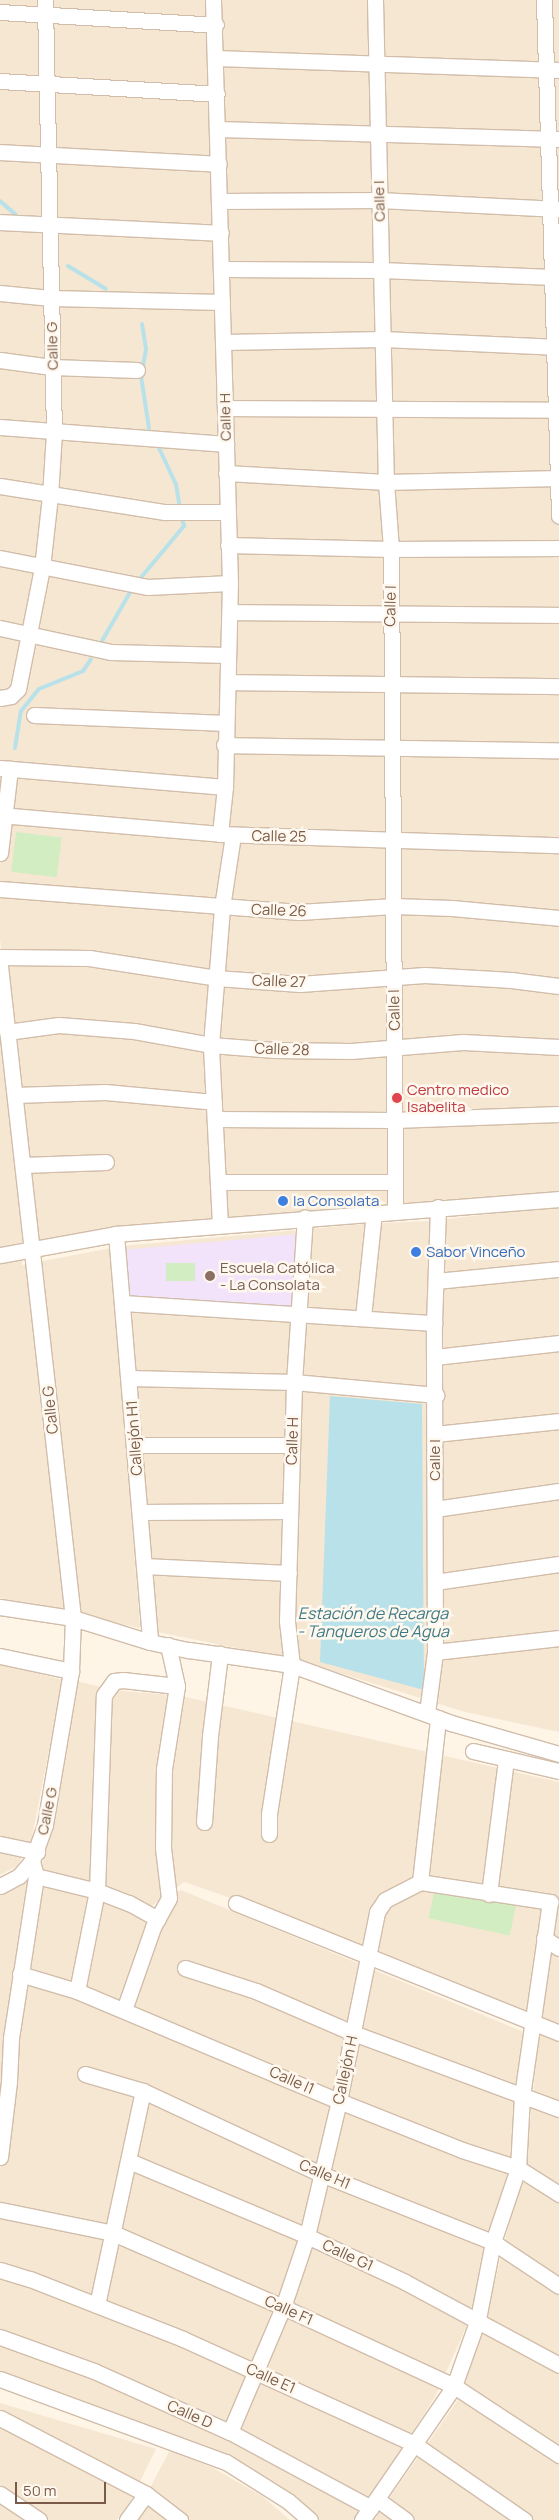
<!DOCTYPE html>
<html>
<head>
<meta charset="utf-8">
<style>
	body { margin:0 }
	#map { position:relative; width:559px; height:2520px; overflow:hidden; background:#fef5e6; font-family:Manrope,sans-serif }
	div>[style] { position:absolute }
	.residential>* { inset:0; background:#f6e7d3 }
	.education>* { inset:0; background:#f2e2fa }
	.green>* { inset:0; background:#d3edc2; transform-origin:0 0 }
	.water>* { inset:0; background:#b8e1e9 }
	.stream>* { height:4px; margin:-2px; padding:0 2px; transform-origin:2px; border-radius:2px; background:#b8e1e9 }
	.roads { filter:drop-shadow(1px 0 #d1bdaa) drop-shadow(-1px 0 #d1bdaa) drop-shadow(0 1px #d1bdaa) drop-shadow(0 -1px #d1bdaa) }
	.minor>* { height:15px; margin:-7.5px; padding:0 7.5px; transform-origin:7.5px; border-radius:7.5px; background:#fff }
	.dots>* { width:14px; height:14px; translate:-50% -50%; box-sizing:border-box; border:2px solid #fff8ee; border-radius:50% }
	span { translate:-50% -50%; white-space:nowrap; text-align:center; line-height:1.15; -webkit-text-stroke:5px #fff8ee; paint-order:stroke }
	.street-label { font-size:15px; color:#7a5b48 }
	.health-label { font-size:15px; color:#be3a42 }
	.left { translate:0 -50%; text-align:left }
	.shop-label { font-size:15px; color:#366cbe }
	.education-label { font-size:15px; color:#785e54 }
	.water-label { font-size:16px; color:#3d7a87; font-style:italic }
	.scale { position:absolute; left:15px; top:2482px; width:91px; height:22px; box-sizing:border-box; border:2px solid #7a5b48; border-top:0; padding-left:6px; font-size:15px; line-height:18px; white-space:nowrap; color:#7a5b48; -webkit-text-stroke:4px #fff8ee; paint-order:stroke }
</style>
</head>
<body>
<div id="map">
	<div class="residential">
		<div style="clip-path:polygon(0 0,559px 0,559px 1191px,34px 1251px,0 939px)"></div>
		<div style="clip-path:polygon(0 1032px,22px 1238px,22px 1265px,111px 1248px,140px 1628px,0 1598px)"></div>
		<div style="clip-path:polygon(559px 1206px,559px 1732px,465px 1712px,301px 1661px,157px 1632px,121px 1246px,364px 1224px,429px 1221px)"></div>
		<div style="clip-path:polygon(0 1664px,63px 1680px,31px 1842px,17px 1866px,0 1875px)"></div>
		<div style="clip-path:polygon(76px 1681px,113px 1690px,181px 1696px,559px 1782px,559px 2520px,374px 2520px,458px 2400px,486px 2318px,528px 2145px,540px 2020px,274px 1913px,184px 1882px,149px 1908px,41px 1871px)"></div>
		<div style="clip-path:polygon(27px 1877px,101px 1897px,149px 1922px,155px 1908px,181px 1890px,524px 2032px,513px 2154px,468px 2323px,435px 2397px,356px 2520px,302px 2520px,279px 2501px,219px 2465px,0 2385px,0 1893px)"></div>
		<div style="clip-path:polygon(0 2403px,156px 2449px,131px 2500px,117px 2520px,0 2520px)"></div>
		<div style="clip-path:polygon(170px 2450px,213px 2468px,262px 2496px,290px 2520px,133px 2520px)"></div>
	</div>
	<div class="education">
		<div style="clip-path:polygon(300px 1234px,296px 1311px,125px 1301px,121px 1250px)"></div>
	</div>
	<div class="green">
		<div style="left:16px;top:832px;width:46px;height:40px;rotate:7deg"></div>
		<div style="left:195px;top:1263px;width:18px;height:29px;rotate:90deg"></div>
		<div style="left:435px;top:1888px;width:83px;height:31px;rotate:12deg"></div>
	</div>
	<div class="water">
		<div style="clip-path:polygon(330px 1396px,422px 1404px,424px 1690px,320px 1662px)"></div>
	</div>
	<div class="stream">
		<div style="left:0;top:201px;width:20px;rotate:41deg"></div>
		<div style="left:68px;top:266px;width:44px;rotate:31.2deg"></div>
		<div style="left:142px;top:324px;width:25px;rotate:81deg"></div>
		<div style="left:146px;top:349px;width:27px;rotate:100deg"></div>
		<div style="left:141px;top:376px;width:53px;rotate:81.3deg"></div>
		<div style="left:159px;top:448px;width:40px;rotate:65deg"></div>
		<div style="left:176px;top:484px;width:24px;rotate:81deg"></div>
		<div style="left:138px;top:581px;width:72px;rotate:-50.1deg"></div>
		<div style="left:184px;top:526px;width:11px;rotate:-105deg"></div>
		<div style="left:102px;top:641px;width:60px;rotate:-60deg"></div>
		<div style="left:15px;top:748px;width:37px;rotate:-81deg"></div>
		<div style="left:21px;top:711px;width:28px;rotate:-51deg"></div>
		<div style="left:39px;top:689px;width:48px;rotate:-22.2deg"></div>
		<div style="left:83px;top:671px;width:14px;rotate:-56deg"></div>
	</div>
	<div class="roads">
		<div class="minor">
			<div style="left:213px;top:0;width:583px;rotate:88.33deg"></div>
			<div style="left:230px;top:583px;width:204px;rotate:91.4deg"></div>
			<div style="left:225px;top:787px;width:47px;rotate:96.1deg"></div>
			<div style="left:375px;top:0;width:482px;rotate:88.7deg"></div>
			<div style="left:386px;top:482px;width:67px;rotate:85.7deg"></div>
			<div style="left:391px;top:549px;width:662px;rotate:89.65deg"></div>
			<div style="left:544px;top:0;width:516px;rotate:88.33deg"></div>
			<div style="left:0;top:12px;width:216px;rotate:3.4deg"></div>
			<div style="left:216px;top:58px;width:343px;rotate:2deg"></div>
			<div style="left:0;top:81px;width:217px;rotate:3.4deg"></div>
			<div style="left:218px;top:129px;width:341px;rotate:1.7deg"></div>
			<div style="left:0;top:152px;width:219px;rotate:3.1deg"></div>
			<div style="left:220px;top:201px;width:159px;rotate:-0.4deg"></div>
			<div style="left:379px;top:200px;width:180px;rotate:2.9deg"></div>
			<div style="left:0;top:222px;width:221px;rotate:2.8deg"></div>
			<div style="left:222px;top:269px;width:159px;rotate:0.4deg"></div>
			<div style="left:381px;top:270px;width:178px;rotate:2.3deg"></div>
			<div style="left:0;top:293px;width:51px;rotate:5.6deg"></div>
			<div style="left:51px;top:298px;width:171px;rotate:1.3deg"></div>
			<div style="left:223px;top:342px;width:160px;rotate:-1.1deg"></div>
			<div style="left:383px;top:339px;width:176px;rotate:2.6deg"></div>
			<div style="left:0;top:360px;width:52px;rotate:7.7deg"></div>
			<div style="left:52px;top:367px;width:85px;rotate:2deg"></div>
			<div style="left:226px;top:408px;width:333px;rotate:0.3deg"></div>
			<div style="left:0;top:427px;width:227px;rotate:4.3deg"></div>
			<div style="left:226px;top:473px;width:160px;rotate:3.2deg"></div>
			<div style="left:386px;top:482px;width:173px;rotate:-1.3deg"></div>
			<div style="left:0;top:486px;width:167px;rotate:9deg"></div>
			<div style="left:165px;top:512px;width:62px"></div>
			<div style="left:228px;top:545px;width:163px;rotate:1.4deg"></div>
			<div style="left:391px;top:549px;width:168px;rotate:-0.3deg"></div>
			<div style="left:0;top:558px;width:151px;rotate:11.1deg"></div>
			<div style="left:148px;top:587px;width:82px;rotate:-2.8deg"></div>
			<div style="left:230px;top:612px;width:329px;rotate:0.5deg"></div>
			<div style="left:0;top:628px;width:114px;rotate:12.2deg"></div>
			<div style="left:111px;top:652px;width:116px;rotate:1.5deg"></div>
			<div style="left:228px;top:682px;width:331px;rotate:0.7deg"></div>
			<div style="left:0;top:698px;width:11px;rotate:-10deg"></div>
			<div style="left:11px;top:696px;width:10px;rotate:-45deg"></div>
			<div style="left:18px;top:689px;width:123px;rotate:-78.8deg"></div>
			<div style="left:42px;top:568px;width:72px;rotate:-83.7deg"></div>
			<div style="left:50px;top:496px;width:63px;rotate:-86.4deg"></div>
			<div style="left:54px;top:433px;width:433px;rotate:-91.2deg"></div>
			<div style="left:34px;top:715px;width:192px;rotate:2.4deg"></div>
			<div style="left:224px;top:745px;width:335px;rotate:0.9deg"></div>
			<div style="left:0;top:768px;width:226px;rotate:4.8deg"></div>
			<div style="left:0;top:815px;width:221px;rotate:4.9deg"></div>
			<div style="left:220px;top:834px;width:339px;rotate:1.9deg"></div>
			<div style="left:0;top:853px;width:85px;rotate:-83.2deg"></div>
			<div style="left:0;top:889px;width:300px;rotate:4.4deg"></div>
			<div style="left:299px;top:912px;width:95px;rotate:-3.6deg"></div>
			<div style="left:394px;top:906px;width:58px;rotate:2deg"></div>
			<div style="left:452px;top:908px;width:107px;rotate:5.3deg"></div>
			<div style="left:0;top:957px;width:89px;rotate:0.6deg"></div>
			<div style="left:89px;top:958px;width:129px;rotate:8.9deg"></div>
			<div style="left:216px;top:978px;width:84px;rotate:4.1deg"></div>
			<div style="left:300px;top:984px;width:125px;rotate:-4.1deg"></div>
			<div style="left:425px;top:975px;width:86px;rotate:3.3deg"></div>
			<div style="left:511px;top:980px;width:48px;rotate:7.1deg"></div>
			<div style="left:0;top:966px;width:656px;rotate:83.61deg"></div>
			<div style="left:73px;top:1618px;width:53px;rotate:92.2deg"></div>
			<div style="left:71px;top:1671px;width:156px;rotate:99.6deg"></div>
			<div style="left:45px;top:1825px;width:38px;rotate:110deg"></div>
			<div style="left:32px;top:1861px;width:20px;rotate:131deg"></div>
			<div style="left:19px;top:1876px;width:21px;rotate:152deg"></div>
			<div style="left:7px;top:1032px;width:52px;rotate:-7.7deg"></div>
			<div style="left:59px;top:1025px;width:75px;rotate:4.6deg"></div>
			<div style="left:134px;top:1031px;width:78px;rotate:10.3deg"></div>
			<div style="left:211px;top:1045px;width:64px;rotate:4.5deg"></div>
			<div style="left:275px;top:1050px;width:76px;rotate:0.8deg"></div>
			<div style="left:351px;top:1051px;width:112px;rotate:-4.6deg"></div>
			<div style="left:463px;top:1042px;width:96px;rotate:3deg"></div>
			<div style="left:15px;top:1095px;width:90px;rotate:-1.9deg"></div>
			<div style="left:105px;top:1092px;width:109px;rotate:5.2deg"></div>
			<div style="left:215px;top:1119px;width:179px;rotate:0.3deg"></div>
			<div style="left:394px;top:1120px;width:165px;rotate:-2.1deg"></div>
			<div style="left:23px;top:1165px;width:83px;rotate:-2.1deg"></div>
			<div style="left:218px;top:1182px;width:177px"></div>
			<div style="left:220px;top:1225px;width:180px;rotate:-92.9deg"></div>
			<div style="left:211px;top:1045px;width:138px;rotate:-85.4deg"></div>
			<div style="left:222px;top:907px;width:73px;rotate:-81.3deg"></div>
			<div style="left:116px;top:1234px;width:409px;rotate:85.2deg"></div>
			<div style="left:0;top:1255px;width:118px;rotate:-10.3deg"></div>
			<div style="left:116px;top:1234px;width:444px;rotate:-4.5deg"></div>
			<div style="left:436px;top:1281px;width:124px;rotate:-5.6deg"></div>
			<div style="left:123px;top:1303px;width:312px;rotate:3.7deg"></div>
			<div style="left:363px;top:1317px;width:105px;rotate:-84deg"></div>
			<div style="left:435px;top:1357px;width:125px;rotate:-6.4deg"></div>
			<div style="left:130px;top:1378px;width:164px;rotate:1.4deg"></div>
			<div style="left:294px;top:1382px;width:143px;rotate:5.2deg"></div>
			<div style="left:435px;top:1434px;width:125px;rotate:-6deg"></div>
			<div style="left:135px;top:1445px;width:157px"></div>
			<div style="left:435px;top:1509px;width:125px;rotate:-8.3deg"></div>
			<div style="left:140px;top:1512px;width:150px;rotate:-0.4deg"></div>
			<div style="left:144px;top:1566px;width:145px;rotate:2.8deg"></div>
			<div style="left:435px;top:1582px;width:125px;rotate:-8.3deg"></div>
			<div style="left:0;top:1607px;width:74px;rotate:8.6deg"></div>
			<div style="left:73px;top:1618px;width:81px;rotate:17.3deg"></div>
			<div style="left:150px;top:1642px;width:40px;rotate:12deg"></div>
			<div style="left:189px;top:1650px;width:104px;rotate:8.3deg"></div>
			<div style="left:292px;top:1665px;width:169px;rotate:20deg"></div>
			<div style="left:451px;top:1723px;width:112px;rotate:16deg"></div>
			<div style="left:435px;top:1652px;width:125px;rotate:-6.4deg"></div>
			<div style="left:0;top:1656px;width:73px;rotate:11.9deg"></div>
			<div style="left:427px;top:1713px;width:62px;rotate:-82.5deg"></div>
			<div style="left:435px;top:1652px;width:329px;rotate:-90.2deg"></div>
			<div style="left:434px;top:1323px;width:116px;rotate:-88deg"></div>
			<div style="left:473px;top:1751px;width:88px;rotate:13.1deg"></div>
			<div style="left:204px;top:1822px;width:86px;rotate:-86deg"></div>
			<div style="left:210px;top:1736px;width:83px;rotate:-83deg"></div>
			<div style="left:269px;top:1834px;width:20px;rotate:-90deg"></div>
			<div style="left:269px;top:1814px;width:151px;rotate:-81.2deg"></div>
			<div style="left:292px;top:1665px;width:44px;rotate:-96.5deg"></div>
			<div style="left:287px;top:1621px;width:239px;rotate:-88.3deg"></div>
			<div style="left:294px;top:1382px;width:165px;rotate:-86.2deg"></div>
			<div style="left:0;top:1844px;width:38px;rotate:12deg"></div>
			<div style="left:36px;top:1876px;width:63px;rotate:13.8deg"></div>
			<div style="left:97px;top:1891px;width:34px;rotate:21deg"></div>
			<div style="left:129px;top:1903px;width:33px;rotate:29deg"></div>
			<div style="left:420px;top:1882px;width:132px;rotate:8.7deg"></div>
			<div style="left:489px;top:1894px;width:136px;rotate:-82.8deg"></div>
			<div style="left:236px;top:1903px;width:348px;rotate:21.9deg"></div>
			<div style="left:544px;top:1938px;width:18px;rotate:34deg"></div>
			<div style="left:185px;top:1968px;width:75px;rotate:17.9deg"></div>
			<div style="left:256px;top:1991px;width:106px;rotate:23.4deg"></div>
			<div style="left:353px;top:2033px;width:220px;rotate:20.3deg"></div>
			<div style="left:20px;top:1974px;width:59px;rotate:16.6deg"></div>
			<div style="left:77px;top:1991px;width:284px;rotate:22.8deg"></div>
			<div style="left:339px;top:2101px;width:132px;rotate:21.7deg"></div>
			<div style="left:462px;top:2150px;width:59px;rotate:17.8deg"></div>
			<div style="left:518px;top:2168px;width:49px;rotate:32.4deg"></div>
			<div style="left:77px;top:1991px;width:102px;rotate:-78.7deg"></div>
			<div style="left:97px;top:1891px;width:196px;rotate:-88deg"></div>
			<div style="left:104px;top:1695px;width:17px;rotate:-54deg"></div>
			<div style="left:114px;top:1681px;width:9px;rotate:-6deg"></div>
			<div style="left:123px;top:1680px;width:54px;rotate:6.3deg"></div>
			<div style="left:124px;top:2010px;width:88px;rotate:-70.7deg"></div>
			<div style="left:153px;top:1927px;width:33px;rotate:-61deg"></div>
			<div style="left:169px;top:1898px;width:50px;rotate:-96.8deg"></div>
			<div style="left:163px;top:1848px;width:79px;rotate:-89.3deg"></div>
			<div style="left:164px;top:1769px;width:84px;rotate:-81.1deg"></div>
			<div style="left:177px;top:1686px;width:42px;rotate:-102.4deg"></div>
			<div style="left:85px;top:2074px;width:60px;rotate:16.3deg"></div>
			<div style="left:143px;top:2091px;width:196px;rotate:25deg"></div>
			<div style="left:321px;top:2174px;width:185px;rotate:21.6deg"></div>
			<div style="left:493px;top:2242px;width:79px;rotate:33.7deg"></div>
			<div style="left:0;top:2157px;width:77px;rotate:-83.2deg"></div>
			<div style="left:9px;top:2081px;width:43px;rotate:-87.3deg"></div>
			<div style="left:11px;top:2038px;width:164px;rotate:-81.2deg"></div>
			<div style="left:36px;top:1876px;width:16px;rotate:-105deg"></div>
			<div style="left:129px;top:2161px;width:193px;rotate:22.8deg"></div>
			<div style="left:307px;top:2236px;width:108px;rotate:25.1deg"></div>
			<div style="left:405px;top:2282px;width:175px;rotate:28.3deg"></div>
			<div style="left:0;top:2210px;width:115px;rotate:11.5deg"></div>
			<div style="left:113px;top:2233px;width:185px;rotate:23.5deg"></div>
			<div style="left:283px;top:2307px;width:188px;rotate:24.8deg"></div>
			<div style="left:454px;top:2386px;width:126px;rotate:33.3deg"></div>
			<div style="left:0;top:2270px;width:31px;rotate:17deg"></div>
			<div style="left:30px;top:2279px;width:164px;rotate:21.4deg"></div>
			<div style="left:183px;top:2339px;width:254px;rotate:24.4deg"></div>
			<div style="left:414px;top:2444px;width:134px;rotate:34.6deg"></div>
			<div style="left:97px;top:2305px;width:219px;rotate:-77.9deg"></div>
			<div style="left:0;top:2337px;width:100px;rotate:19.9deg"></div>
			<div style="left:94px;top:2371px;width:149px;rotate:24.2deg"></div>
			<div style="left:230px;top:2432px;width:160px;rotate:28.3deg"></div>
			<div style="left:0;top:2379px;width:241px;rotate:20.2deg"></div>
			<div style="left:226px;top:2462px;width:73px;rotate:32.2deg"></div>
			<div style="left:288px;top:2501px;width:29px;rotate:41deg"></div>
			<div style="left:0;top:2418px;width:165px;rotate:27.5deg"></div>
			<div style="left:146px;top:2494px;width:43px;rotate:37.4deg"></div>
			<div style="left:230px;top:2432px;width:136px;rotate:-67deg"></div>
			<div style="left:283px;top:2307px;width:75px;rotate:-71.3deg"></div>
			<div style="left:307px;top:2236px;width:139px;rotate:-76.7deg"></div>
			<div style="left:339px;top:2101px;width:193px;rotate:-78.6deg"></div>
			<div style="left:377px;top:1912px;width:14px;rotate:-56deg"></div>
			<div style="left:385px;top:1900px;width:39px;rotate:-27deg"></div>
			<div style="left:420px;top:1882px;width:165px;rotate:-83.7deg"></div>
			<div style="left:0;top:2494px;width:47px;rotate:33.7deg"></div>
			<div style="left:378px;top:2500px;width:34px;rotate:36deg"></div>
			<div style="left:127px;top:2520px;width:32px;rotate:-54deg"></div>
			<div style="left:362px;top:2520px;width:163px;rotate:-55.5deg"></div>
			<div style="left:454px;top:2386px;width:71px;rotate:-70.3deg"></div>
			<div style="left:478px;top:2319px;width:78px;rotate:-79deg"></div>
			<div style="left:493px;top:2242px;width:78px;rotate:-71.3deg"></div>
			<div style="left:518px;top:2168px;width:72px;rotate:-86.8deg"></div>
			<div style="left:522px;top:2096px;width:196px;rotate:-81.8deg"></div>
		</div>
	</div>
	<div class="dots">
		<div style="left:397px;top:1098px;background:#e0444e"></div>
		<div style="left:283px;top:1201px;background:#3f7fe0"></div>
		<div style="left:416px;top:1252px;background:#3f7fe0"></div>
		<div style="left:210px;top:1276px;background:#8d6e63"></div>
	</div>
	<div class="street-label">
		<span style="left:379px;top:201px;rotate:-91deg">Calle I</span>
		<span style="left:52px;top:346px;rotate:-91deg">Calle G</span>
		<span style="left:225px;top:417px;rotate:-91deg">Calle H</span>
		<span style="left:390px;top:606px;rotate:-89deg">Calle I</span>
		<span style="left:279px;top:836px;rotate:1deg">Calle 25</span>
		<span style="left:279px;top:910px;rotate:2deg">Calle 26</span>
		<span style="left:279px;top:981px;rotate:2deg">Calle 27</span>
		<span style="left:394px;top:1010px;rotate:-91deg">Calle I</span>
		<span style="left:282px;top:1049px;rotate:2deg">Calle 28</span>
		<span style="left:50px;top:1410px;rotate:-96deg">Calle G</span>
		<span style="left:134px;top:1438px;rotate:-94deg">Callejón H1</span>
		<span style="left:292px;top:1441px;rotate:-88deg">Calle H</span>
		<span style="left:435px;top:1460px;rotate:-90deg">Calle I</span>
		<span style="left:47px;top:1811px;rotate:-78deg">Calle G</span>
		<span style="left:345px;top:2070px;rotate:-78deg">Callejón H</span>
		<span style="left:292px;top:2080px;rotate:24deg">Calle I1</span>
		<span style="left:325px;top:2174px;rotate:23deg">Calle H1</span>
		<span style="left:348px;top:2255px;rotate:25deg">Calle G1</span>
		<span style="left:289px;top:2310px;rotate:24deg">Calle F1</span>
		<span style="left:271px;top:2378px;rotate:24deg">Calle E1</span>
		<span style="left:190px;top:2414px;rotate:24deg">Calle D</span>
	</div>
	<div class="health-label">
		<span class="left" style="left:407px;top:1098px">Centro medico<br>Isabelita</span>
	</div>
	<div class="shop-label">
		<span class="left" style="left:293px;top:1201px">la Consolata</span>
		<span class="left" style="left:426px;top:1252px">Sabor Vinceño</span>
	</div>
	<div class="education-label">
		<span class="left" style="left:220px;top:1276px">Escuela Católica<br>- La Consolata</span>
	</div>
	<div class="water-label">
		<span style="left:373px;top:1622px">Estación de Recarga<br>- Tanqueros de Agua</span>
	</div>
	<div class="scale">50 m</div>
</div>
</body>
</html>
